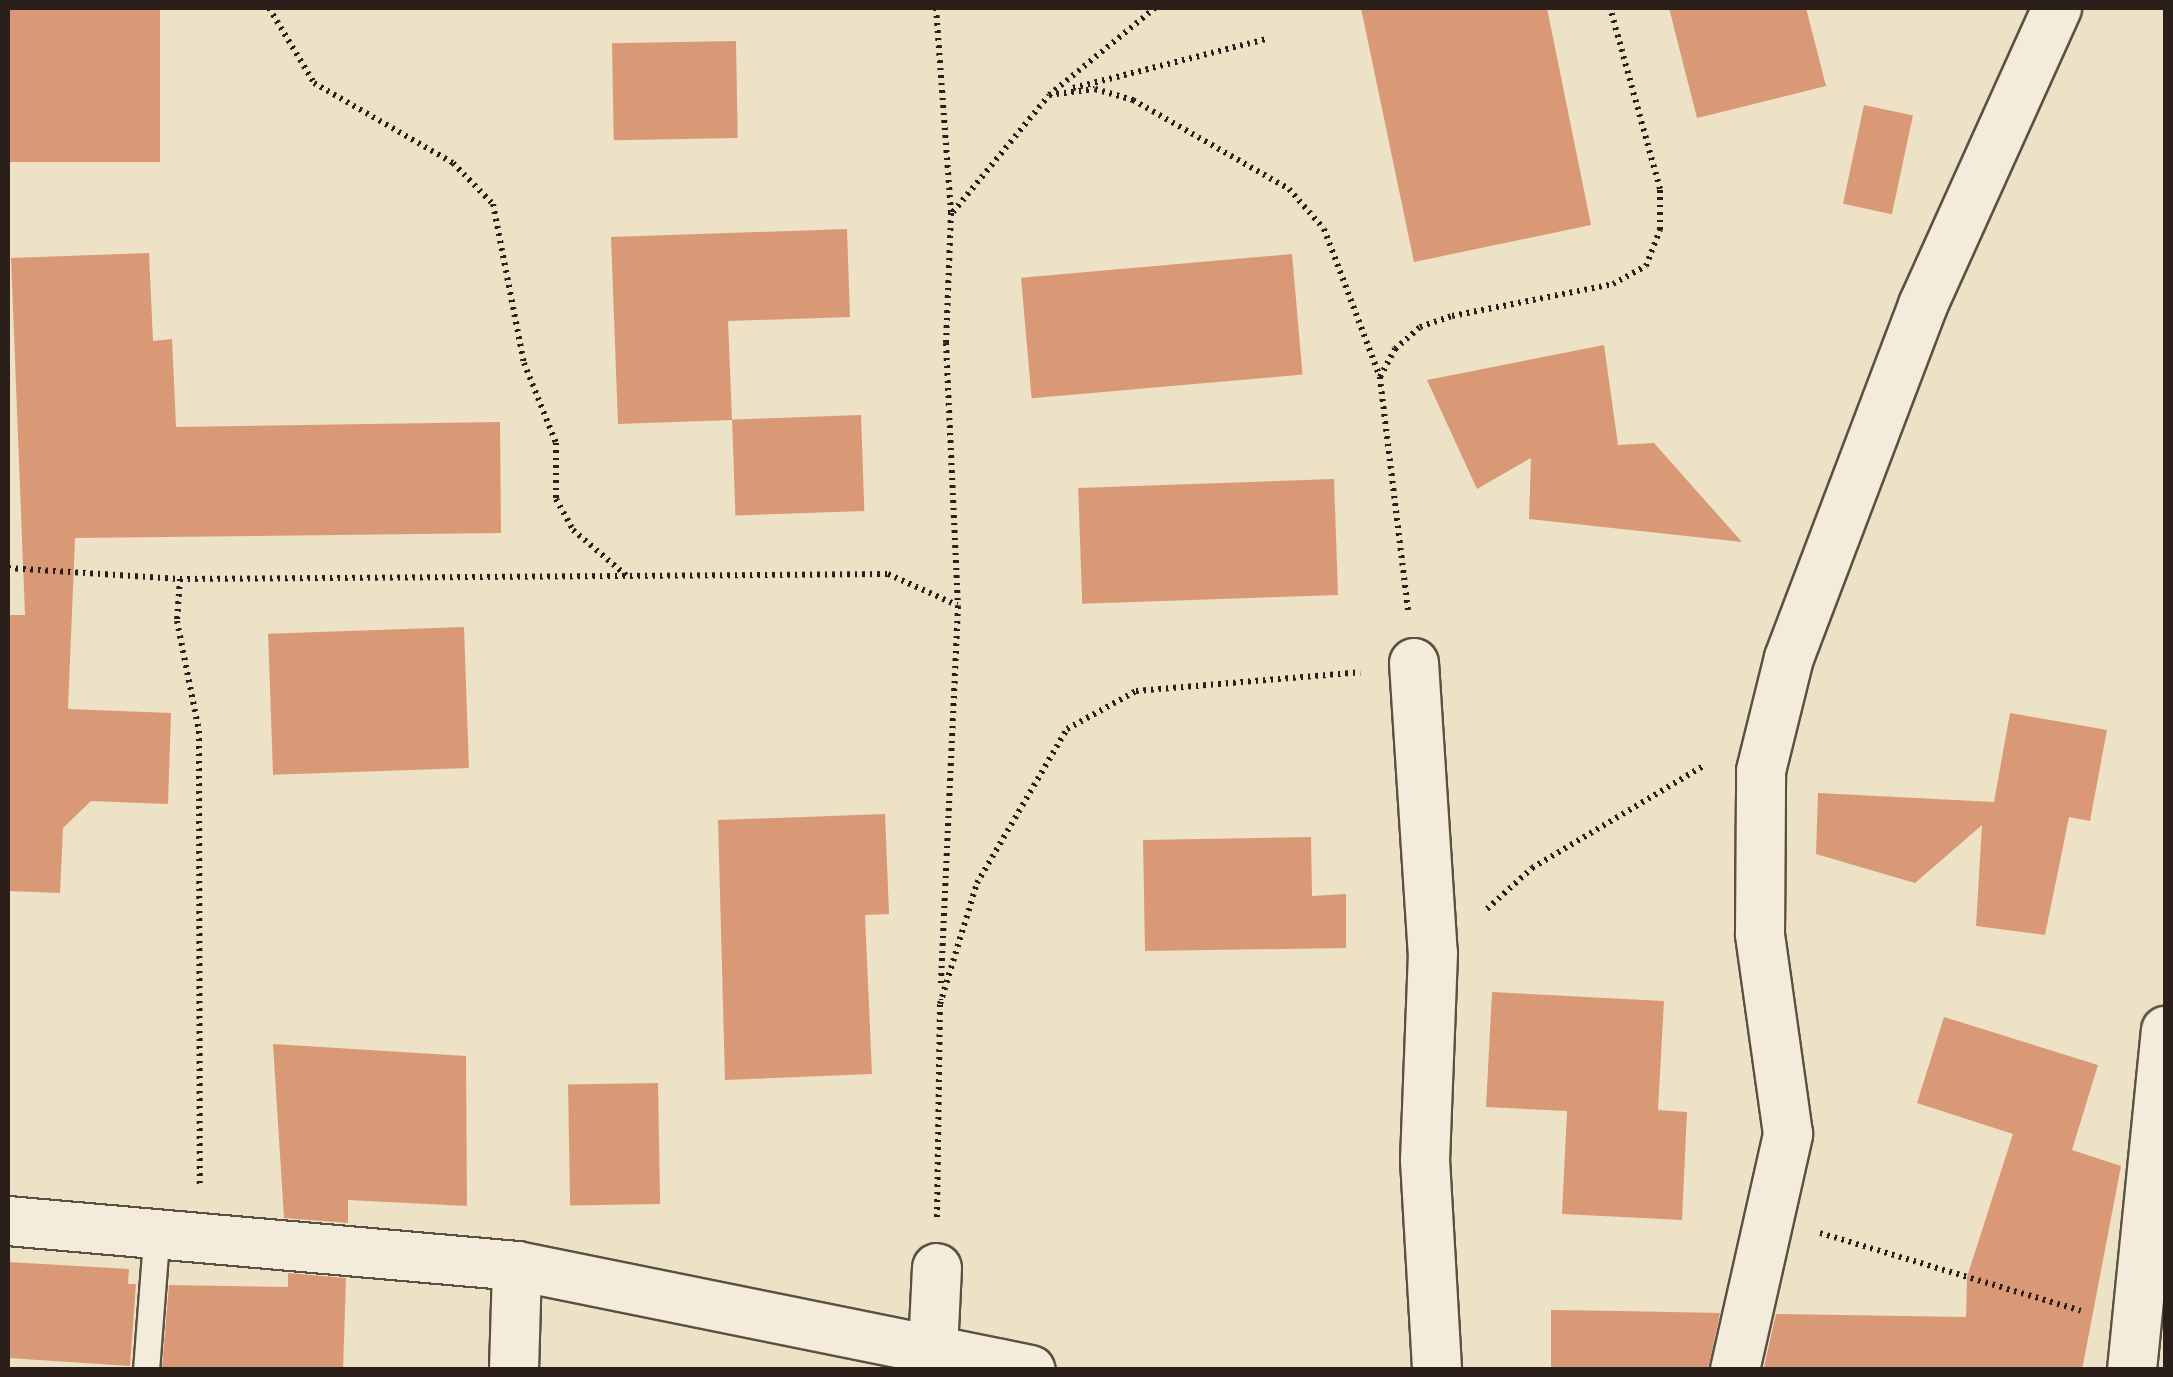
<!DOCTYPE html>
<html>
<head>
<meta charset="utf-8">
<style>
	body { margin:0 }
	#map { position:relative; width:2173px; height:1377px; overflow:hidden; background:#ede1c6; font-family:Cardo,serif }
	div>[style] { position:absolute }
	.building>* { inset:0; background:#da9976; transform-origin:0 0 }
	.path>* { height:6px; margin-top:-3px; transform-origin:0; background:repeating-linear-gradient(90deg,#2b1f1a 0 2.5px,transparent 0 7.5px) }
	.roads { filter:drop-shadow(2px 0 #5c5045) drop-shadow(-2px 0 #5c5045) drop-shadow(0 2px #5c5045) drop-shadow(0 -2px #5c5045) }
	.service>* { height:25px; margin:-12.5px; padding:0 12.5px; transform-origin:12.5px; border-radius:12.5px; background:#f3ecda }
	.minor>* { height:48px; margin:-24px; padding:0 24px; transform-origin:24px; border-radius:24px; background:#f3ecda }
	span { translate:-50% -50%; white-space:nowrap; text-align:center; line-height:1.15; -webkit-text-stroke:8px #f3ecda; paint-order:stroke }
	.frame { position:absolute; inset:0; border:10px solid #2b1f1a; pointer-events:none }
</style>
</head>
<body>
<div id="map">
	<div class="building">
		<div style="left:8px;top:8px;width:152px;height:154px"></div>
		<div style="clip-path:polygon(1361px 8px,1547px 8px,1591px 225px,1414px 262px)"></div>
		<div style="clip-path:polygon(1669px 8px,1806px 8px,1826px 86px,1697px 118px)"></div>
		<div style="left:736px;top:41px;width:97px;height:124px;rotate:89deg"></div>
		<div style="left:1864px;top:105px;width:50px;height:101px;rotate:12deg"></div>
		<div style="clip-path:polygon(847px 229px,850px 317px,728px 321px,732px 420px,618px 424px,611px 237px)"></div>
		<div style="clip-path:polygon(149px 253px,153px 341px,172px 339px,176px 427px,500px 422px,501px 533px,75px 538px,68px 709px,171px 713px,168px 804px,91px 801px,63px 828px,60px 893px,8px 891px,8px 615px,25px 615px,11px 258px)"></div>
		<div style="left:1292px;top:254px;width:121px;height:272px;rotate:85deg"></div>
		<div style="clip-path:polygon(1604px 345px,1618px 445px,1654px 443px,1742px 542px,1529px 519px,1531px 458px,1477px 489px,1427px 380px)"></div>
		<div style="left:861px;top:415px;width:96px;height:129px;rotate:88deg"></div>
		<div style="left:1334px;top:479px;width:116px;height:256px;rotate:88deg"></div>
		<div style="left:464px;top:627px;width:141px;height:196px;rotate:88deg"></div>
		<div style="clip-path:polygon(2010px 713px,2107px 730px,2090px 821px,2069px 817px,2045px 935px,1976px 926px,1982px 825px,1915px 883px,1816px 854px,1818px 793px,1994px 802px)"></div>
		<div style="clip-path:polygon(885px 814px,889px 914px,865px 915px,872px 1074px,725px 1080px,718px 820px)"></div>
		<div style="clip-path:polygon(1311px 837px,1312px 896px,1346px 894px,1346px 948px,1145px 951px,1143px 840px)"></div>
		<div style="clip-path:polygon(1492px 992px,1664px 1001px,1658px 1110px,1687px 1112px,1682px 1220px,1562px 1214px,1567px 1111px,1486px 1107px)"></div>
		<div style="clip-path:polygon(1944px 1017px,2098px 1065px,2072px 1150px,2121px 1166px,2082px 1370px,1764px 1367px,1776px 1314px,1966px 1317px,1967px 1277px,2013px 1134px,1917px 1103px)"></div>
		<div style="clip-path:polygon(273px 1044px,466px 1056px,467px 1206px,348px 1200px,348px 1223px,284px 1218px)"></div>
		<div style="left:658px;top:1083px;width:121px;height:90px;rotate:89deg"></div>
		<div style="clip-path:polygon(8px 1262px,129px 1269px,128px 1284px,136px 1284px,130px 1366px,8px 1358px)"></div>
		<div style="clip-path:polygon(288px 1273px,346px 1278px,343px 1370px,162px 1368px,169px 1285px,288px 1287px)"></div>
		<div style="clip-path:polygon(1551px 1310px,1621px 1311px,1720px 1313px,1708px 1370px,1551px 1370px)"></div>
	</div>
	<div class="path">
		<div style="left:269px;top:8px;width:87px;rotate:59deg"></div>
		<div style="left:314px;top:83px;width:160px;rotate:29.9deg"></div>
		<div style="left:453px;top:163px;width:57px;rotate:45.7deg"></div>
		<div style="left:493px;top:204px;width:162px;rotate:79deg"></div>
		<div style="left:524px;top:363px;width:86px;rotate:68.2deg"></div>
		<div style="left:556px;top:443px;width:56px;rotate:90deg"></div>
		<div style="left:556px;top:499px;width:35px;rotate:61deg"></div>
		<div style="left:573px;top:530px;width:72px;rotate:40.5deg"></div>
		<div style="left:936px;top:8px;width:206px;rotate:85.8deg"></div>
		<div style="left:951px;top:213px;width:130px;rotate:92.2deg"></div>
		<div style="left:946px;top:343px;width:263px;rotate:87.4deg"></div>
		<div style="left:958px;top:606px;width:381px;rotate:92.6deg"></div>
		<div style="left:1073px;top:88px;width:199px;rotate:-14.2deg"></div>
		<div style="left:1049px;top:95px;width:46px;rotate:-7.4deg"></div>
		<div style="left:1095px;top:89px;width:40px;rotate:16deg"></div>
		<div style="left:1133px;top:100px;width:180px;rotate:29.7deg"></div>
		<div style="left:1289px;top:189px;width:53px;rotate:48.8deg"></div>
		<div style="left:1324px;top:229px;width:158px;rotate:69.3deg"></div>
		<div style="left:953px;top:212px;width:151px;rotate:-50.6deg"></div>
		<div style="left:1049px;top:95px;width:137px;rotate:-39.4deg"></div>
		<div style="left:8px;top:568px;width:172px;rotate:3.7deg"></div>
		<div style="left:180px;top:579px;width:708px;rotate:-0.4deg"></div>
		<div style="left:888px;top:574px;width:76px;rotate:24.2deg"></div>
		<div style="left:180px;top:579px;width:42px;rotate:94.1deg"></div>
		<div style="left:177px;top:621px;width:112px;rotate:78.7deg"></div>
		<div style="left:199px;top:731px;width:454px;rotate:89.9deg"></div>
		<div style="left:1408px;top:610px;width:235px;rotate:-96.9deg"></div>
		<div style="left:1380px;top:377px;width:32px;rotate:-62deg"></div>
		<div style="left:1395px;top:349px;width:33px;rotate:-41deg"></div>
		<div style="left:1420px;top:327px;width:34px;rotate:-19deg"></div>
		<div style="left:1452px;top:316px;width:164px;rotate:-11.2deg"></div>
		<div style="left:1613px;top:284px;width:38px;rotate:-29deg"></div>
		<div style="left:1646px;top:266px;width:39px;rotate:-69deg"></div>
		<div style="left:1660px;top:230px;width:41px;rotate:-90deg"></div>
		<div style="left:1660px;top:189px;width:188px;rotate:-105.4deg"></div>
		<div style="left:1487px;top:909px;width:61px;rotate:-42.3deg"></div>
		<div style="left:1532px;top:868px;width:201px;rotate:-30.8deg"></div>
		<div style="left:940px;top:1004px;width:127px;rotate:-73deg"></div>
		<div style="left:977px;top:883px;width:178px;rotate:-59.7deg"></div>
		<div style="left:1067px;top:729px;width:79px;rotate:-28.8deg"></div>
		<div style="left:1136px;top:691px;width:225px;rotate:-4.8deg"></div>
		<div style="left:937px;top:1217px;width:218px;rotate:-89.2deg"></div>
		<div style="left:1820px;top:1233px;width:272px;rotate:16.6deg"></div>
	</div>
	<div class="roads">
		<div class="service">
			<div style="left:146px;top:1370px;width:142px;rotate:-85.6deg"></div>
		</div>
		<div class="minor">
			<div style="left:1414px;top:663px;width:291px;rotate:86.3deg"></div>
			<div style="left:1433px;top:953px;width:207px;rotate:92.2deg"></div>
			<div style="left:1425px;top:1160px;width:210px;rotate:86.7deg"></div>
			<div style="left:8px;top:1221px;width:511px;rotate:5.05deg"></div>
			<div style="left:517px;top:1266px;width:524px;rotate:11.44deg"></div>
			<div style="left:514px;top:1370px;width:104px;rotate:-88.3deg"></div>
			<div style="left:932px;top:1370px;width:102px;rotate:-87.2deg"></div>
			<div style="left:1735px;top:1370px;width:242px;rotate:-77.3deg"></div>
			<div style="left:1788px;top:1134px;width:202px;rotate:-98deg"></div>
			<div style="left:1760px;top:934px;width:163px;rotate:-89.6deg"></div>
			<div style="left:1761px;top:771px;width:116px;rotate:-76.1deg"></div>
			<div style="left:1789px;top:658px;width:378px;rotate:-69.2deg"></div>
			<div style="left:1923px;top:305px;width:326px;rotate:-65.7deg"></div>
			<div style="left:2132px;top:1370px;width:341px;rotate:-84.3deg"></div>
		</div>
	</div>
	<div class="frame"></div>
</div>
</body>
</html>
